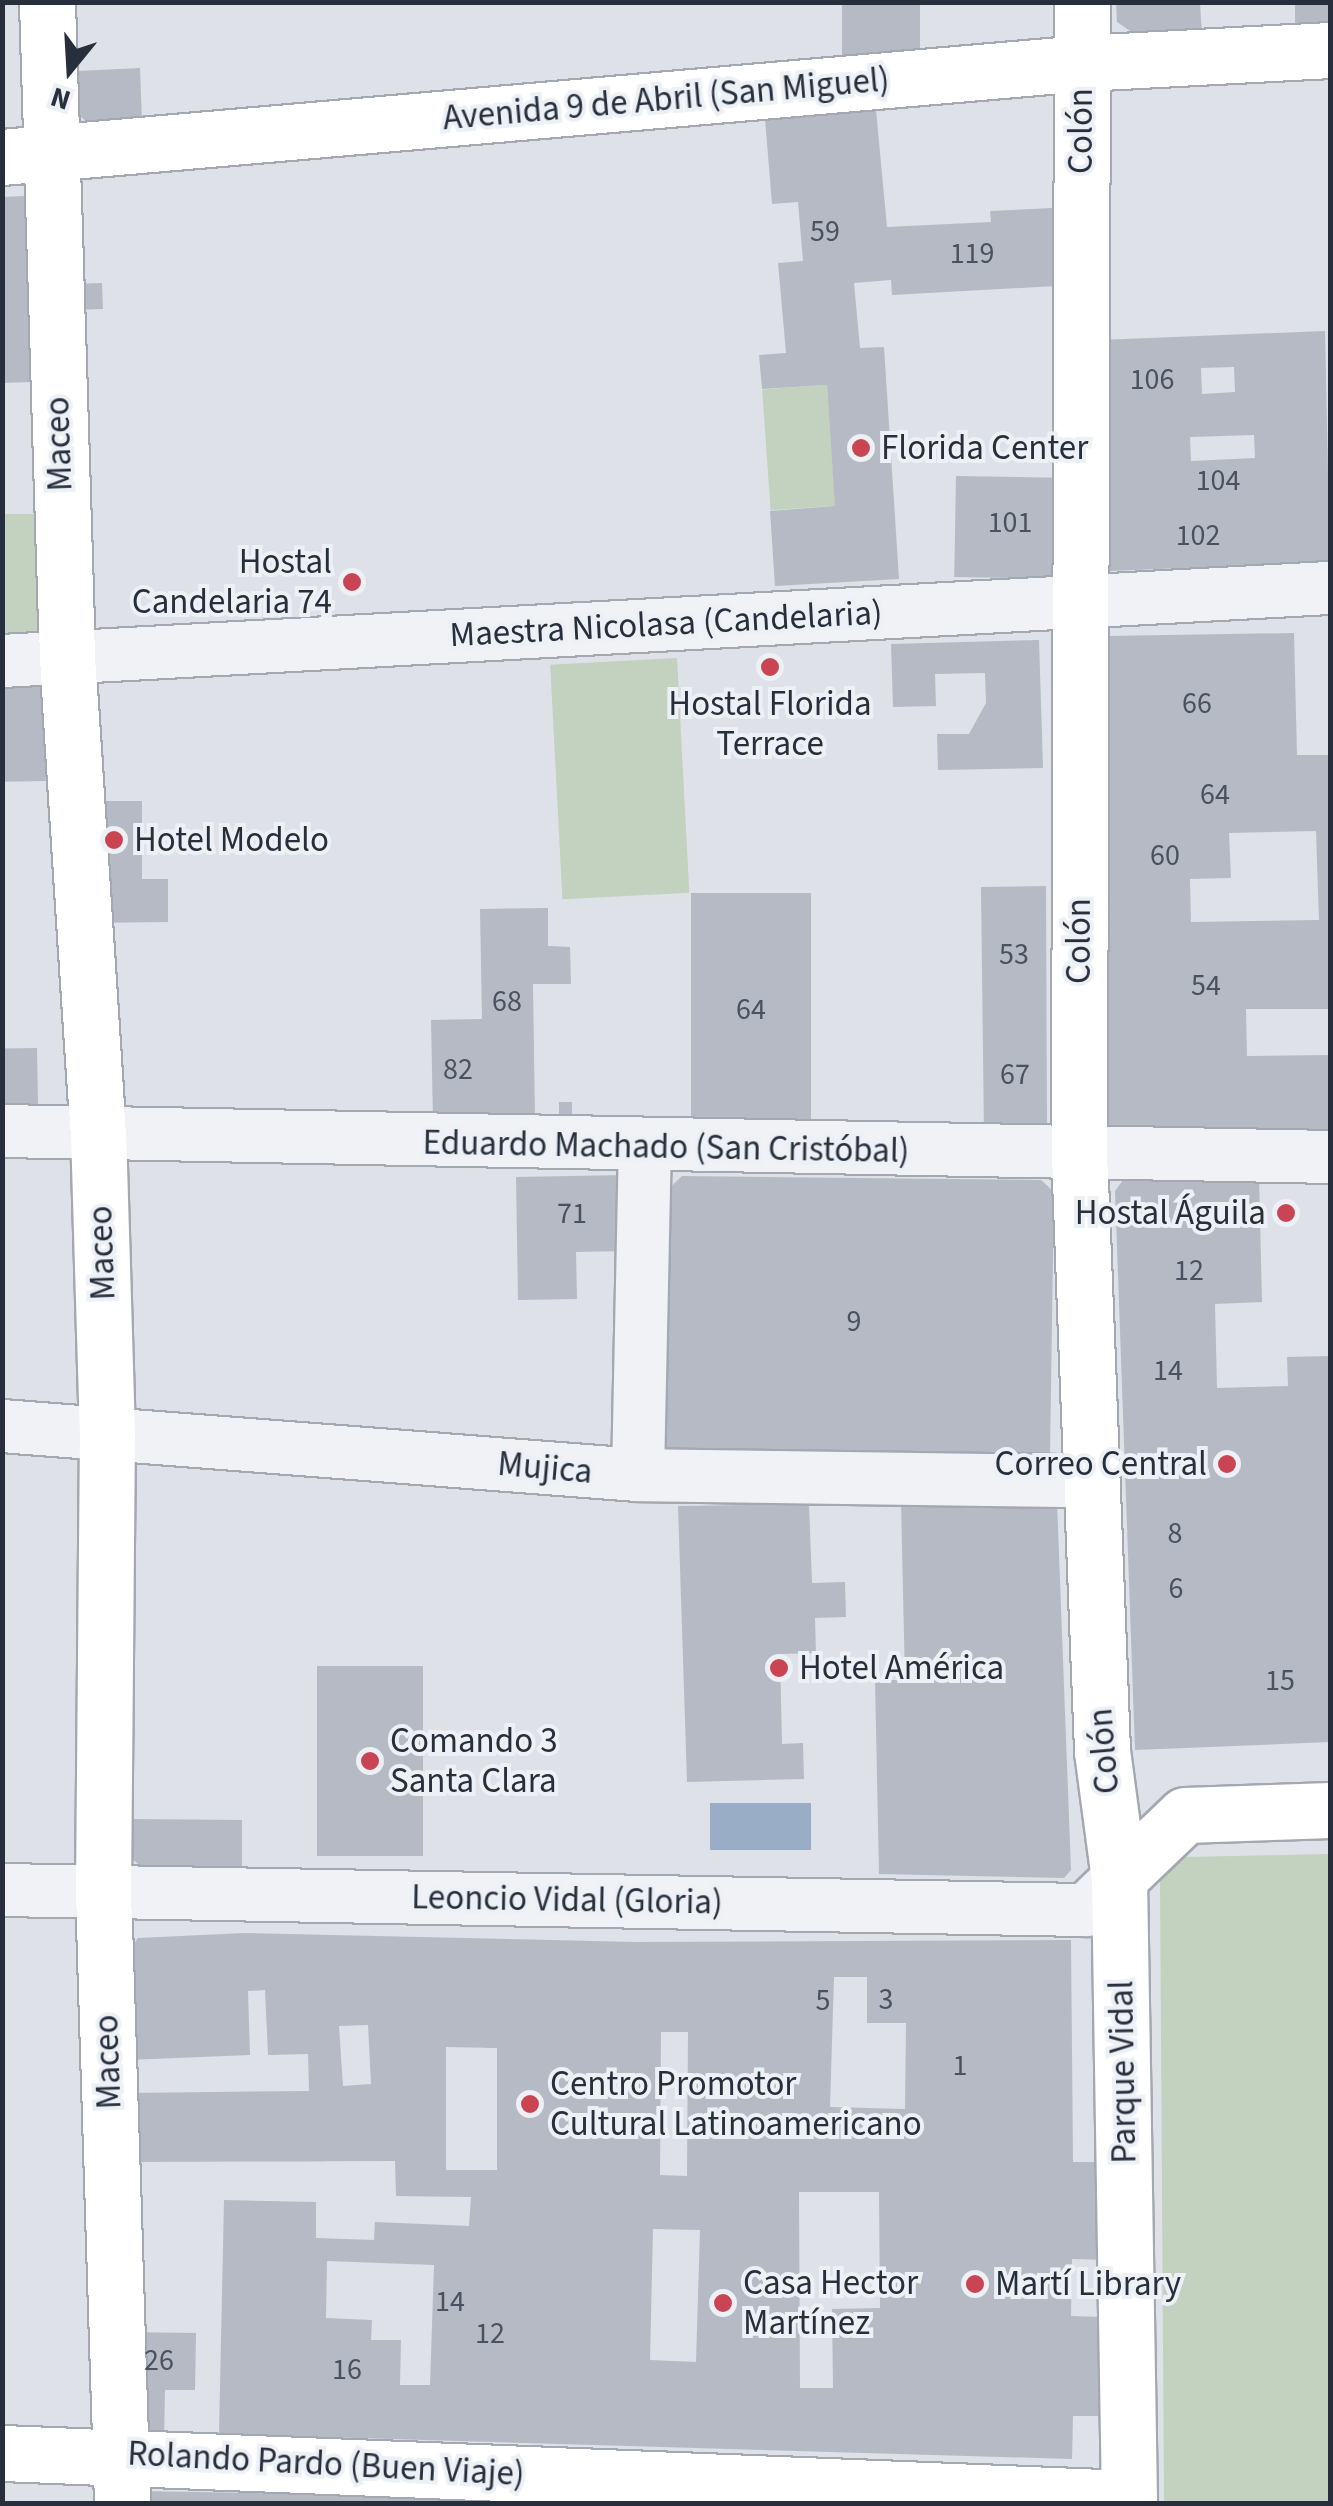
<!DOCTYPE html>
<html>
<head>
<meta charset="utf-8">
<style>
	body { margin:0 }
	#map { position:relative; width:1333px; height:2506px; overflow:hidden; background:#dee1e7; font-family:"Source Sans 3",sans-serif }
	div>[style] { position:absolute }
	.green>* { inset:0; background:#c3d1bf; transform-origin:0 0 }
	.water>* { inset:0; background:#99aec6; transform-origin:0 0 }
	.building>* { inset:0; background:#b5bac4; transform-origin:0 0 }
	.roads { filter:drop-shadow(2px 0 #a3a8b1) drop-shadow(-2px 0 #a3a8b1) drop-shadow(0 2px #a3a8b1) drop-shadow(0 -2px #a3a8b1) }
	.street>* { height:52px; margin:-26px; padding:0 26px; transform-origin:26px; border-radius:26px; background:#f0f2f5 }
	.secondary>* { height:55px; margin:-27.5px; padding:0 27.5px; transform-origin:27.5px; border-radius:27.5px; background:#fff }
	.dots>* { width:28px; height:28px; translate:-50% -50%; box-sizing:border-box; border:5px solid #edf0f5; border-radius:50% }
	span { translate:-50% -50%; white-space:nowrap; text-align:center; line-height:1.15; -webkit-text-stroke:8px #edf0f5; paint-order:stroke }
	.number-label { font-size:30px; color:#4a525f }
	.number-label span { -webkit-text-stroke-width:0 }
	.street-label { font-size:35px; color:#272f3d }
	.poi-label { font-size:35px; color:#272f3d }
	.left { translate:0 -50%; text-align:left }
	.right { translate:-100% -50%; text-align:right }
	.frame { position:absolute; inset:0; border:5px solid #272f3d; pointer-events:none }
	.north { position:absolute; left:20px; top:20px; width:100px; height:100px; -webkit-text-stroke:8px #edf0f5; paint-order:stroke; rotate:198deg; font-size:28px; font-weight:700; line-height:40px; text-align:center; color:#272f3d }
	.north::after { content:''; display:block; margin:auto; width:35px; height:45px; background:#272f3d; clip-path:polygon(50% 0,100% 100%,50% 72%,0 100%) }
</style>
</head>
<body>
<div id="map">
	<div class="green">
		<div style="left:827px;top:385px;width:121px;height:65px;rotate:86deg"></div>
		<div style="left:2px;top:514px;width:38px;height:121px"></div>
		<div style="left:677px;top:658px;width:235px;height:127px;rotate:87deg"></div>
		<div style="clip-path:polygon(1330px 1854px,1330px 2503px,1164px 2503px,1160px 1877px,1183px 1857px)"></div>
	</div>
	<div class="water">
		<div style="left:811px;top:1803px;width:47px;height:101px;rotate:90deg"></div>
	</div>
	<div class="building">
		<div style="left:842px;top:2px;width:78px;height:57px"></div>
		<div style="clip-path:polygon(1116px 2px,1200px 2px,1202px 36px,1142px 39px,1117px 22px)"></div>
		<div style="left:1295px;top:2px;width:35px;height:28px"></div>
		<div style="clip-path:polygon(140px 68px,142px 122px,90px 125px,80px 116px,78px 71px)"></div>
		<div style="clip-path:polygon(876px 110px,887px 227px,991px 222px,990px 211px,1052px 208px,1056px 286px,892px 295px,891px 280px,854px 283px,860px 348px,884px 347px,899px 579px,775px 586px,770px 511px,835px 506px,827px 385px,762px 389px,759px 355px,786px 353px,778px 263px,803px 261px,798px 202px,772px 204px,765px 119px)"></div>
		<div style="clip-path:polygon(24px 196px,32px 382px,2px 383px,2px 197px)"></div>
		<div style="left:102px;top:283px;width:26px;height:30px;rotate:88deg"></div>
		<div style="clip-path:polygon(evenodd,1325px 331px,1330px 562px,1110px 571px,1100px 340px,1325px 331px,1234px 367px,1235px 392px,1202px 394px,1201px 368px,1234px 367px,1325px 331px,1254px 435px,1255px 458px,1191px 461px,1190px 437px,1254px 435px)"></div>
		<div style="left:956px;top:476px;width:105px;height:101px;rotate:1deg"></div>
		<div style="clip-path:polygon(evenodd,1294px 633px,1297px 755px,1330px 755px,1330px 1009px,1246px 1009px,1247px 1056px,1330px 1055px,1330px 1132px,1116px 1135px,1106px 1126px,1108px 636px,1294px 633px,1316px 831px,1319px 920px,1191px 922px,1190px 879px,1231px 878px,1229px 833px,1316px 831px)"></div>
		<div style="clip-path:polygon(1039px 640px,1043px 768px,938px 770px,937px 734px,969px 734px,986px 703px,985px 673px,935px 674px,936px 706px,893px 707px,891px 644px)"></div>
		<div style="left:44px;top:681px;width:100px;height:42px;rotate:89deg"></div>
		<div style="clip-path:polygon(86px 801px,142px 801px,142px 879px,168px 879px,168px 922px,87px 923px)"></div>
		<div style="clip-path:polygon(1046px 886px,1047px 1125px,1038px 1134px,984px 1134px,981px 887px)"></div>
		<div style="left:691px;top:893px;width:120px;height:234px"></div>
		<div style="clip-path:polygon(548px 908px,548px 946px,570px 947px,571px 984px,533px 984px,535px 1119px,433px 1121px,431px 1020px,482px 1019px,480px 909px)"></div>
		<div style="left:37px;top:1048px;width:56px;height:35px;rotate:89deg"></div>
		<div style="left:559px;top:1102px;width:13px;height:18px"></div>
		<div style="clip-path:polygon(627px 1175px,628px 1251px,576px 1252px,577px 1299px,518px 1300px,516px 1177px)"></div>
		<div style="clip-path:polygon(682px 1176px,1041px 1180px,1054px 1192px,1050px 1453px,1039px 1463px,655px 1458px,658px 1199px)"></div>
		<div style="clip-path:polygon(1126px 1176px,1259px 1176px,1262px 1302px,1215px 1304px,1217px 1388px,1288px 1386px,1287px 1357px,1330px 1356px,1330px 1742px,1135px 1750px,1115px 1191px)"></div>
		<div style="clip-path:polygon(901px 1502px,1057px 1502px,1071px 1870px,1064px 1878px,879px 1874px,875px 1680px,905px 1680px)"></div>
		<div style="clip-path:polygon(809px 1504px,812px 1583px,845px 1582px,846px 1617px,815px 1618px,816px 1653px,780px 1654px,782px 1744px,803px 1743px,804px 1779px,687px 1782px,678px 1506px)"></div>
		<div style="left:317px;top:1666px;width:106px;height:190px"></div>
		<div style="clip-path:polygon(130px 1819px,242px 1820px,242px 1873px,147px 1872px,129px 1856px)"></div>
		<div style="clip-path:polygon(evenodd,245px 1933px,635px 1942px,1071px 1940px,1073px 2162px,1108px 2162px,1106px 2260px,1072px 2259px,1071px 2316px,1105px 2317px,1103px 2416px,1073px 2416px,1072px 2459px,219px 2434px,224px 2200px,316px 2202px,316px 2238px,374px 2240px,375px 2222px,469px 2226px,471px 2197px,396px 2196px,395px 2161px,128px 2162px,127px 2093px,309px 2091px,308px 2054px,268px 2055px,265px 1990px,248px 1991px,250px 2055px,127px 2060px,126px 1955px,138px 1938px,245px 1933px,834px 1977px,867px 1977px,867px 2023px,906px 2023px,905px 2109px,830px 2107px,834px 1977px,245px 1933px,368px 2025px,371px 2084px,343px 2086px,339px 2026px,368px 2025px,245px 1933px,661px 2032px,688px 2032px,687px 2176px,660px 2175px,661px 2032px,245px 1933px,446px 2047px,497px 2048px,497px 2170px,446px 2170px,446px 2047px,245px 1933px,799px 2192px,879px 2192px,880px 2308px,832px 2309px,833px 2388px,800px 2388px,799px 2192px,245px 1933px,653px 2229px,700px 2230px,696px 2362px,650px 2360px,653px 2229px,245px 1933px,327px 2261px,434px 2265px,430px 2385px,400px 2385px,401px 2340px,371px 2340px,372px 2320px,326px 2318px,327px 2261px)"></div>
		<div style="clip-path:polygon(124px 2332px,196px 2333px,195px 2390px,165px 2390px,164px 2438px,123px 2437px)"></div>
		<div style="clip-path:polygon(139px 2491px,362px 2495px,615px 2500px,139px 2504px)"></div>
	</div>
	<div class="roads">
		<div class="street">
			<div style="left:2px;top:661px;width:1330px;rotate:-3.15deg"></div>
			<div style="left:2px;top:1131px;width:1328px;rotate:1.12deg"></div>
			<div style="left:2px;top:1426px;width:638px;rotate:4.41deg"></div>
			<div style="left:638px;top:1475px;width:451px;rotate:0.8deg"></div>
			<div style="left:638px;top:1475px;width:326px;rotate:-88.8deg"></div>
			<div style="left:2px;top:1890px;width:1084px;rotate:1.06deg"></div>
			<div style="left:1086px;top:1910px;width:46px;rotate:-44.1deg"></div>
		</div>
		<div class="secondary">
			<div style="left:47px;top:2px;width:655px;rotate:88.25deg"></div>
			<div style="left:67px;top:657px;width:475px;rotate:86.3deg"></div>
			<div style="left:98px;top:1131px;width:300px;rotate:88.3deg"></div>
			<div style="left:107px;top:1431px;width:460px;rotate:90.5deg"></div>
			<div style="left:103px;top:1891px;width:613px;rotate:88.22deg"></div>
			<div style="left:1082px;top:2px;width:1152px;rotate:90.15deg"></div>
			<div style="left:1079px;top:1154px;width:597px;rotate:87.79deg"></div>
			<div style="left:1102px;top:1751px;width:128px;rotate:82.4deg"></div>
			<div style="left:1119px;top:1878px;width:626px;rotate:89.08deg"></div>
			<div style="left:2px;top:157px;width:1084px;rotate:-4.97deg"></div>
			<div style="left:1082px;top:63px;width:248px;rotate:-3deg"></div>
			<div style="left:1119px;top:1878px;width:91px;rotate:-43.7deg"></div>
			<div style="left:1185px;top:1815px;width:145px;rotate:-2deg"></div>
			<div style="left:2px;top:2453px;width:1128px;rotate:2.29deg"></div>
		</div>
	</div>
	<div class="dots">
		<div style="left:861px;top:448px;background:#ca4554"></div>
		<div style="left:352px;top:582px;background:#ca4554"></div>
		<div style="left:770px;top:667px;background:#ca4554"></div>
		<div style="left:114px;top:840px;background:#ca4554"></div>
		<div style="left:1286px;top:1213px;background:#ca4554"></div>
		<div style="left:1227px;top:1464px;background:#ca4554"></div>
		<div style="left:779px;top:1668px;background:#ca4554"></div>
		<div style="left:370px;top:1761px;background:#ca4554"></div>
		<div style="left:530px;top:2104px;background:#ca4554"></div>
		<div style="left:975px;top:2284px;background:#ca4554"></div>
		<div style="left:723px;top:2303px;background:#ca4554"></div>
	</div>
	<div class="number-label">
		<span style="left:825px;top:232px">59</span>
		<span style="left:972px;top:254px">119</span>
		<span style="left:1152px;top:380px">106</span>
		<span style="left:1218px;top:481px">104</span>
		<span style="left:1010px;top:523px">101</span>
		<span style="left:1198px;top:536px">102</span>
		<span style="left:1197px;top:704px">66</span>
		<span style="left:1215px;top:795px">64</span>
		<span style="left:1165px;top:856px">60</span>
		<span style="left:1014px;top:955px">53</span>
		<span style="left:1206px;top:986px">54</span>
		<span style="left:507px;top:1002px">68</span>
		<span style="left:751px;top:1010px">64</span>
		<span style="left:458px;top:1070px">82</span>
		<span style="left:1015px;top:1075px">67</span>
		<span style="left:572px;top:1214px">71</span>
		<span style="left:1189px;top:1271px">12</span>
		<span style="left:854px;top:1322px">9</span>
		<span style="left:1168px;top:1371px">14</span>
		<span style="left:1175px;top:1534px">8</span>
		<span style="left:1176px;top:1589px">6</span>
		<span style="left:1280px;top:1681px">15</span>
		<span style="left:886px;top:2000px">3</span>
		<span style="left:823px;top:2001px">5</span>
		<span style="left:960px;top:2066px">1</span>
		<span style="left:450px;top:2302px">14</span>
		<span style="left:490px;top:2334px">12</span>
		<span style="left:159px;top:2361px">26</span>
		<span style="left:347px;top:2370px">16</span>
	</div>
	<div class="street-label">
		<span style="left:666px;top:99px;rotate:-5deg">Avenida 9 de Abril (San Miguel)</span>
		<span style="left:1081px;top:131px;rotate:-90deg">Colón</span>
		<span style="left:59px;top:444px;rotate:-92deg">Maceo</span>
		<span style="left:666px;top:624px;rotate:-3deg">Maestra Nicolasa (Candelaria)</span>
		<span style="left:1079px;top:941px;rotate:-90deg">Colón</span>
		<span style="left:666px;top:1147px;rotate:1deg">Eduardo Machado (San Cristóbal)</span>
		<span style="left:102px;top:1253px;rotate:-92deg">Maceo</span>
		<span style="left:545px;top:1468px;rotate:5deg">Mujica</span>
		<span style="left:1104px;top:1751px;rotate:-95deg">Colón</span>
		<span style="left:567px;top:1900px;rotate:1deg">Leoncio Vidal (Gloria)</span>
		<span style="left:108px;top:2062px;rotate:-92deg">Maceo</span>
		<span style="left:1123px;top:2072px;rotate:-91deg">Parque Vidal</span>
		<span style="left:326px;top:2464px;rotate:3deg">Rolando Pardo (Buen Viaje)</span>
	</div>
	<div class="poi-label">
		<span class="left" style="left:881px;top:448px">Florida Center</span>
		<span class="right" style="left:332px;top:582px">Hostal<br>Candelaria 74</span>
		<span style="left:770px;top:724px">Hostal Florida<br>Terrace</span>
		<span class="left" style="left:134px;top:840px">Hotel Modelo</span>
		<span class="right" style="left:1266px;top:1213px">Hostal Águila</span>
		<span class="right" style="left:1207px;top:1464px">Correo Central</span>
		<span class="left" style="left:799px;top:1668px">Hotel América</span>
		<span class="left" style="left:390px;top:1761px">Comando 3<br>Santa Clara</span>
		<span class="left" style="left:550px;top:2104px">Centro Promotor<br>Cultural Latinoamericano</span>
		<span class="left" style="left:743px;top:2303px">Casa Hector<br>Martínez</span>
		<span class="left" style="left:995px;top:2284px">Martí Library</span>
	</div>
	<div class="frame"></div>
	<div class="north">N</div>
</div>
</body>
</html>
